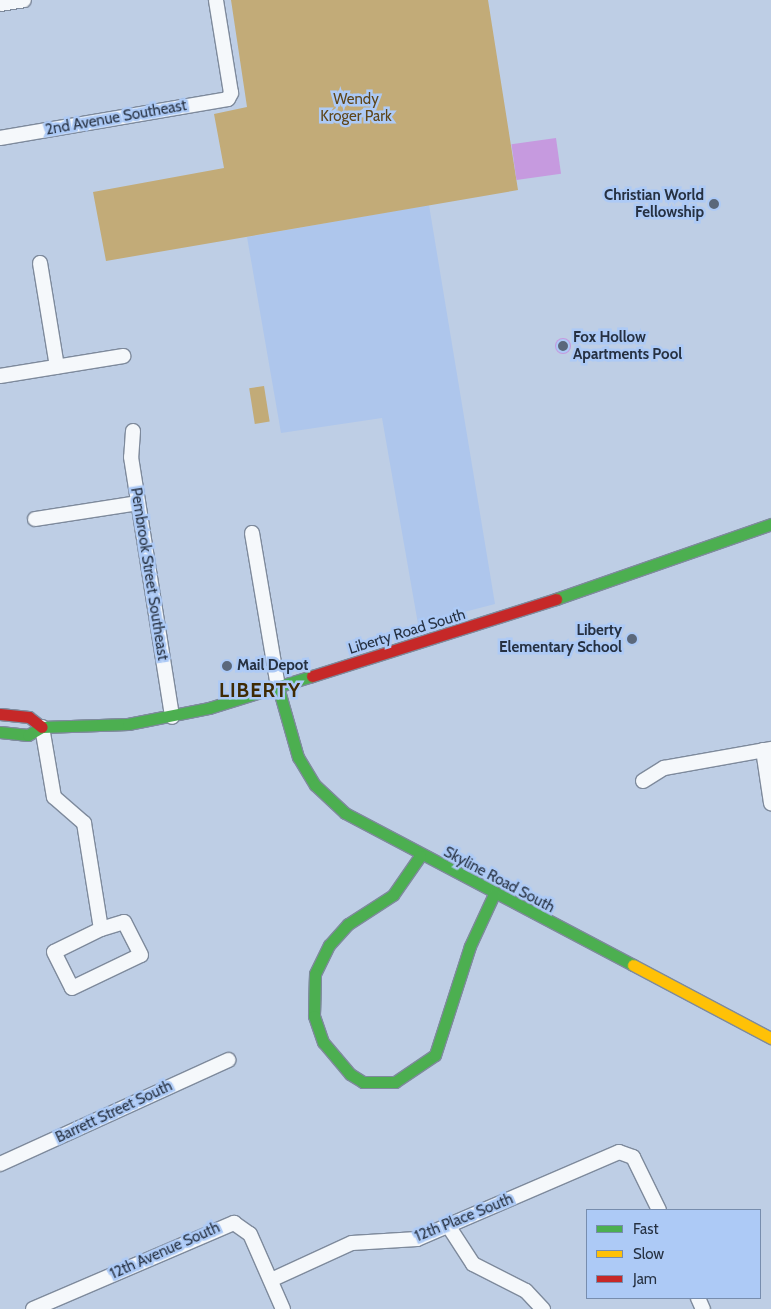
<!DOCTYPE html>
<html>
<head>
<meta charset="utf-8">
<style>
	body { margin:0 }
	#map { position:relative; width:771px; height:1309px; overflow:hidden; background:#becee5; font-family:Cabin,sans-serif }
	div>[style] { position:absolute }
	.built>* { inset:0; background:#aec6ec }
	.green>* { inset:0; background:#c2ab78; transform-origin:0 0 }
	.water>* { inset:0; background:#c69adf; transform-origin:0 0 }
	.round { border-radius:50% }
	.roads { filter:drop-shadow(1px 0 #7e8a9c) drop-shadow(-1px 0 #7e8a9c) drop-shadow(0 1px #7e8a9c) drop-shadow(0 -1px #7e8a9c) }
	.street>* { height:14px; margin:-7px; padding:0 7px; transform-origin:7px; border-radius:7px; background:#f5f8fb }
	.fast>* { height:11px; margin:-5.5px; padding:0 5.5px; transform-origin:5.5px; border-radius:5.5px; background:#4caf50 }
	.slow>* { height:11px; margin:-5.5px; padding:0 5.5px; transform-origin:5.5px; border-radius:5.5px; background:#ffc107 }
	.jam>* { height:11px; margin:-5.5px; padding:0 5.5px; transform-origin:5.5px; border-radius:5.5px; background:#c62828 }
	.dots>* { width:14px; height:14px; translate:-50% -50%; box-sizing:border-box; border:2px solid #adcaf6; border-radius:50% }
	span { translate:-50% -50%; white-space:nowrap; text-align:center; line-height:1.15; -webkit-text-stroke:5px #adcaf6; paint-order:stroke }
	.park-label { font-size:15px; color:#5e4518 }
	.street-label { font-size:15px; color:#263142 }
	.poi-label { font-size:15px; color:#263142; font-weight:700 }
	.right { translate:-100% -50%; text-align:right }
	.left { translate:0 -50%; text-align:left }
	.district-label { font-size:20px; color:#3f2b04; font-weight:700; letter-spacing:1px }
	.legend { position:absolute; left:586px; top:1209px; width:175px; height:90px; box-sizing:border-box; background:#adcaf6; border:1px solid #778dae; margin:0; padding:6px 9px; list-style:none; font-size:15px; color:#263142 }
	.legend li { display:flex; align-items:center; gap:10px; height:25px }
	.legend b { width:25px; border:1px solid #778dae }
</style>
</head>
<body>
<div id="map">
	<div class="built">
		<div style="clip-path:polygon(429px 205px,495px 604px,418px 624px,382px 418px,281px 433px,247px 237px)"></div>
	</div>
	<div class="green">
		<div style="clip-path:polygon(231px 0,488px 0,518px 190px,106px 261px,93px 192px,224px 168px,214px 114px,247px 107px)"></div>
		<div style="left:264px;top:386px;width:36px;height:15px;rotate:81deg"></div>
	</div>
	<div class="water">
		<div style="left:556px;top:138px;width:36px;height:45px;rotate:82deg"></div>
		<div class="round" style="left:555px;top:338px;width:16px;height:16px"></div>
	</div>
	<div class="roads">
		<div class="street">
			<div style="left:0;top:4px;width:24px;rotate:-9deg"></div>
			<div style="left:0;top:138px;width:231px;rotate:-9.7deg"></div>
			<div style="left:228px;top:99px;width:7px;rotate:-63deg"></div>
			<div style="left:231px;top:93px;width:94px;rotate:-99.2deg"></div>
			<div style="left:40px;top:263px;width:105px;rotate:80.7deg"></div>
			<div style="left:0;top:376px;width:125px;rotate:-9.2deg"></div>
			<div style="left:133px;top:431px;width:26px;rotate:94deg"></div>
			<div style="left:131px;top:457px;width:263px;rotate:81deg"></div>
			<div style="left:35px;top:519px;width:104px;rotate:-8.8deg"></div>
			<div style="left:252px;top:533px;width:156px;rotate:80.4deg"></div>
			<div style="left:42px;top:727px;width:71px;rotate:80.3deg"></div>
			<div style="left:54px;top:797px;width:40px;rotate:41deg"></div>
			<div style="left:84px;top:823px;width:107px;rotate:80.9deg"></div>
			<div style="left:101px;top:929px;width:52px;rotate:153.9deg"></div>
			<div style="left:54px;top:952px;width:40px;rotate:63.4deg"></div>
			<div style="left:72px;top:988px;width:76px;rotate:-25.6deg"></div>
			<div style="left:141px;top:955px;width:37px;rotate:-117deg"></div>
			<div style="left:124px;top:922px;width:24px;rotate:163deg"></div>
			<div style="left:763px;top:750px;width:54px;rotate:81.4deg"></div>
			<div style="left:643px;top:781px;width:25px;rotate:-32deg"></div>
			<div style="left:664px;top:768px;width:109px;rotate:-10.1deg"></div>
			<div style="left:0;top:1164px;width:251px;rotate:-24.5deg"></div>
			<div style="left:449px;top:1227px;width:44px;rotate:57deg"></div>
			<div style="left:473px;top:1264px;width:59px;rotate:27deg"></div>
			<div style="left:526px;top:1291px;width:25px;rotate:47deg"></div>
			<div style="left:271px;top:1280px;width:89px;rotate:-24.6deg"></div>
			<div style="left:352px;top:1243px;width:65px;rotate:-3.5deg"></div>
			<div style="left:417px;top:1239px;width:220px;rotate:-23.3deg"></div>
			<div style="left:619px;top:1152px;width:15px;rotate:20deg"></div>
			<div style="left:633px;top:1157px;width:59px;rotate:63.9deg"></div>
			<div style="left:698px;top:1298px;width:12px;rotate:66deg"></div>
			<div style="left:33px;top:1309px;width:219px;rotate:-23.2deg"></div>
			<div style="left:234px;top:1223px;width:19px;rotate:35deg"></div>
			<div style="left:250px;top:1234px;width:82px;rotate:66.3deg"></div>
		</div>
		<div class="fast">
			<div style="left:556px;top:599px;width:228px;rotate:-19.2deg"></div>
			<div style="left:278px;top:687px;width:73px;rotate:74.1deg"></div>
			<div style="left:298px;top:757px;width:33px;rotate:59deg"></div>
			<div style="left:315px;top:785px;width:41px;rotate:43deg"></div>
			<div style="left:345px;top:813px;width:326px;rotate:27.8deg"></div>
			<div style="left:0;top:732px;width:28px;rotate:6deg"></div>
			<div style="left:28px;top:735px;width:16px;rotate:-30deg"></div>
			<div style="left:42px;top:727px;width:86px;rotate:-2deg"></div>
			<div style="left:128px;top:724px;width:83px;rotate:-11.2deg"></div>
			<div style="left:209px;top:708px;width:108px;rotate:-17.3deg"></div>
			<div style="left:420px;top:856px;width:47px;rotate:124.7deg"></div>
			<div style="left:393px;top:895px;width:54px;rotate:147.2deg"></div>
			<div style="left:348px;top:924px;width:28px;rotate:132deg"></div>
			<div style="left:329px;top:945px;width:32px;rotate:116deg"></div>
			<div style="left:315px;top:974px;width:42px;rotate:91.4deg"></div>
			<div style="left:314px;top:1016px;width:28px;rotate:71deg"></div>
			<div style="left:323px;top:1042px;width:42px;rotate:49.8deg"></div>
			<div style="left:350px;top:1074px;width:15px;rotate:32deg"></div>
			<div style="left:363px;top:1082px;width:32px"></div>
			<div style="left:395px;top:1082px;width:48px;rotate:-34deg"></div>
			<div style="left:435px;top:1055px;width:114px;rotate:-72.2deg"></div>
			<div style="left:470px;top:946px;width:57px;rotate:-65.2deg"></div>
		</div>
		<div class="slow">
			<div style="left:633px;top:965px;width:156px;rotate:27.9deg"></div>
		</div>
		<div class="jam">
			<div style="left:312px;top:676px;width:256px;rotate:-17.5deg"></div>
			<div style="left:0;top:714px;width:29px;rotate:6deg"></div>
			<div style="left:29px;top:717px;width:16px;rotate:38deg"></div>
		</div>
	</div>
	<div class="dots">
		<div style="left:714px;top:204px;background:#5b687b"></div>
		<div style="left:563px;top:346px;background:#5b687b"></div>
		<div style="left:632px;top:639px;background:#5b687b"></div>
		<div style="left:227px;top:666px;background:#5b687b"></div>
	</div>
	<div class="park-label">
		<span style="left:356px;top:108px">Wendy<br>Kroger Park</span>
	</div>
	<div class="street-label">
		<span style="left:116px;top:118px;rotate:-10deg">2nd Avenue Southeast</span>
		<span style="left:149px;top:574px;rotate:81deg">Pembrook Street Southeast</span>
		<span style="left:407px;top:632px;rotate:-17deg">Liberty Road South</span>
		<span style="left:499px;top:880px;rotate:28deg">Skyline Road South</span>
		<span style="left:114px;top:1112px;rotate:-25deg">Barrett Street South</span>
		<span style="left:464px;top:1218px;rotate:-22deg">12th Place South</span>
		<span style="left:165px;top:1251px;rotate:-24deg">12th Avenue South</span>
	</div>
	<div class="poi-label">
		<span class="right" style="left:704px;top:204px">Christian World<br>Fellowship</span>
		<span class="left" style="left:573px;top:346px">Fox Hollow<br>Apartments Pool</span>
		<span class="right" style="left:622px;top:639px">Liberty<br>Elementary School</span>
		<span class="left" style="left:237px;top:666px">Mail Depot</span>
	</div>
	<div class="district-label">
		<span style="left:260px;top:690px">LIBERTY</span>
	</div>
	<ul class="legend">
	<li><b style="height:6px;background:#4caf50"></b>Fast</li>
	<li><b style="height:6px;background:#ffc107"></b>Slow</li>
	<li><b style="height:6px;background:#c62828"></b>Jam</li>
	</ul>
</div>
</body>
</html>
